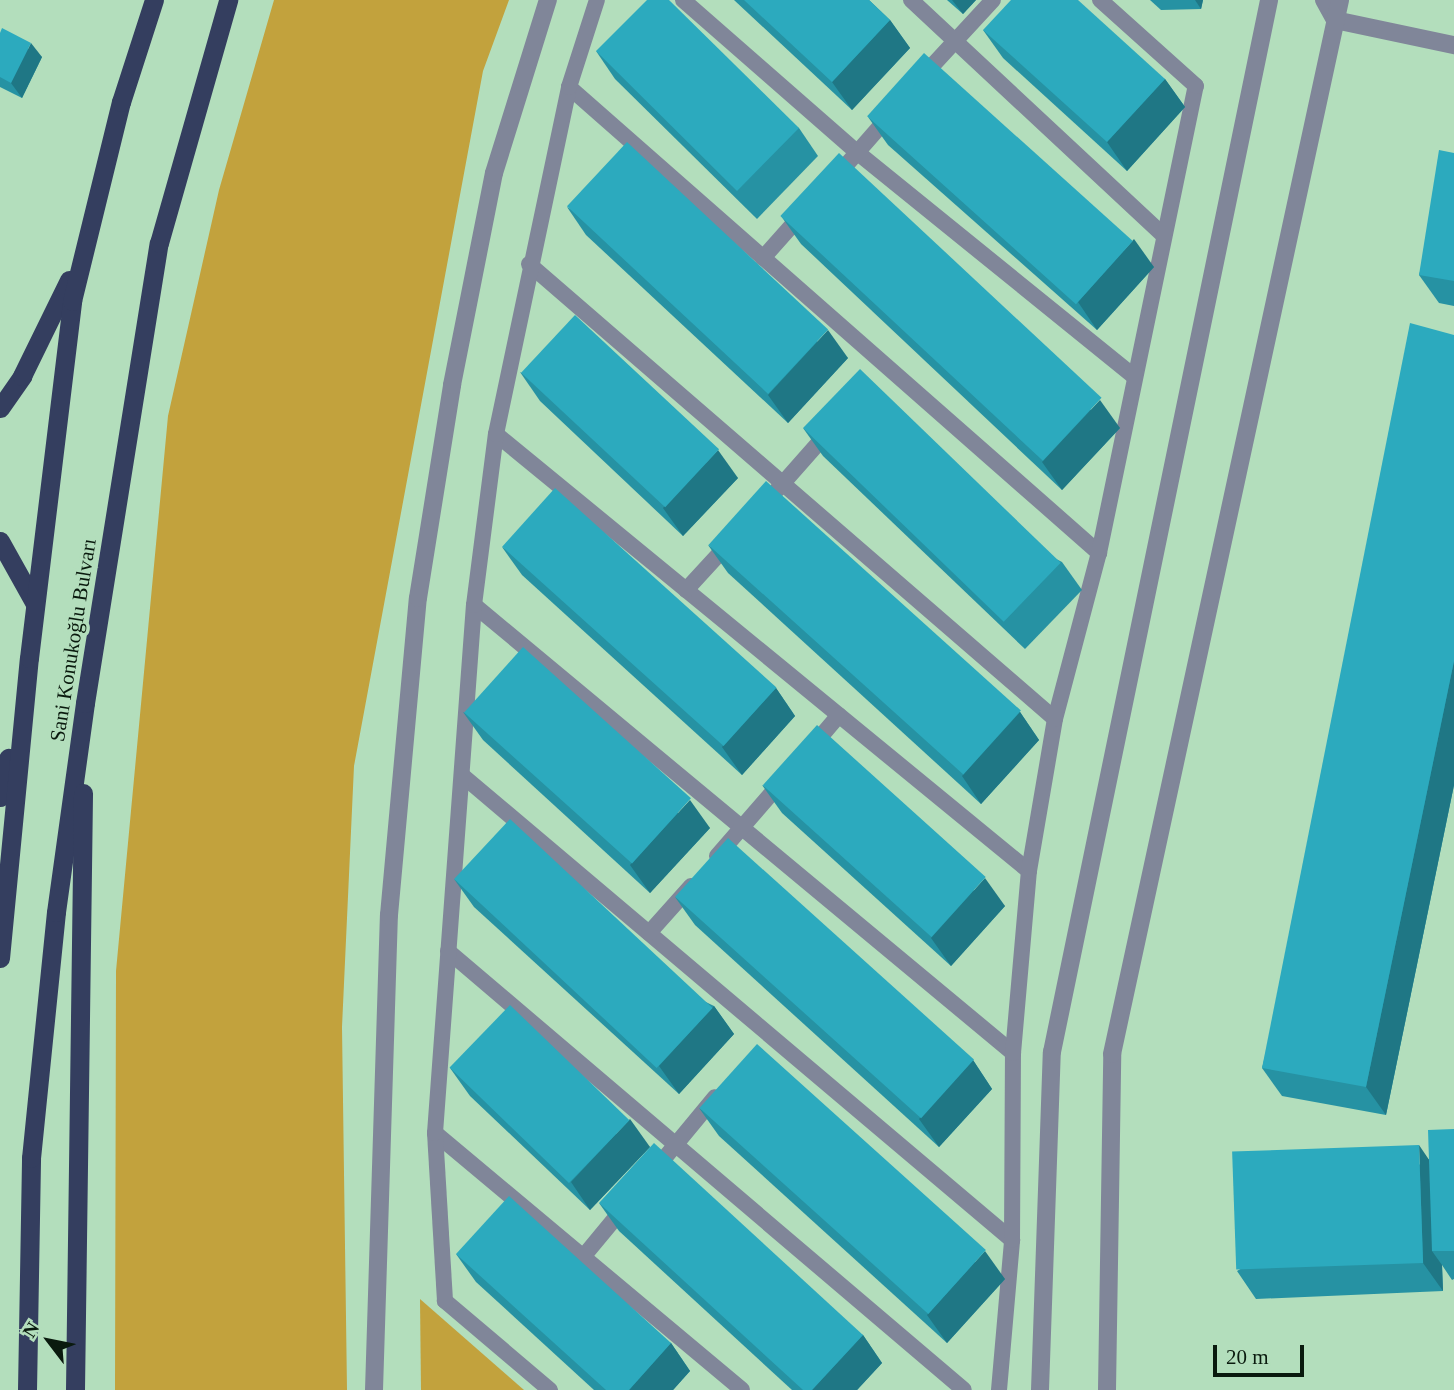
<!DOCTYPE html>
<html>
<head>
<meta charset="utf-8">
<style>
	body { margin:0 }
	#map { position:relative; width:1454px; height:1390px; overflow:hidden; background:#b3debc; font-family:"Times New Roman",serif }
	div>[style] { position:absolute }
	.green>* { inset:0; background:#c2a23d }
	.service>* { height:16px; margin:-8px; padding:0 8px; transform-origin:8px; border-radius:8px; background:#808699 }
	.minor>* { height:18px; margin:-9px; padding:0 9px; transform-origin:9px; border-radius:9px; background:#808699 }
	.tertiary>* { height:18px; margin:-9px; padding:0 9px; transform-origin:9px; border-radius:9px; background:#808699 }
	.trunk>* { height:19px; margin:-9.5px; padding:0 9.5px; transform-origin:9.5px; border-radius:9.5px; background:#343e5f }
	.wall>* { inset:0; background:#2692a3 }
	.shaded-wall>* { inset:0; background:#1f7785 }
	.building>* { inset:0; background:#2caabe; transform-origin:0 0 }
	span { translate:-50% -50%; white-space:nowrap; text-align:center; line-height:1.15; -webkit-text-stroke:7px #b3debc; paint-order:stroke }
	.street-label { font-size:21px; color:#0a1a0e }
	.north { position:absolute; left:14px; top:1306px; width:70px; height:70px; -webkit-text-stroke:5px #b3debc; paint-order:stroke; rotate:302deg; font-size:19px; font-weight:700; line-height:28px; text-align:center; color:#0a1a0e }
	.north::after { content:''; display:block; margin:auto; width:24px; height:32px; background:#0a1a0e; clip-path:polygon(50% 0,100% 100%,50% 72%,0 100%) }
	.scale { position:absolute; left:1213px; top:1345px; width:91px; height:32px; box-sizing:border-box; border:4px solid #0a1a0e; border-top:0; padding-left:9px; font-size:21px; line-height:24px; white-space:nowrap; color:#0a1a0e; -webkit-text-stroke:5px #b3debc; paint-order:stroke }
</style>
</head>
<body>
<div id="map">
	<div class="green">
		<div style="clip-path:polygon(274px 0,509px 0,483px 71px,354px 766px,342px 1027px,347px 1390px,115px 1390px,116px 971px,168px 416px,219px 190px)"></div>
		<div style="clip-path:polygon(420px 1299px,524px 1390px,421px 1390px)"></div>
	</div>
	<div class="service">
		<div style="left:683px;top:0;width:232px;rotate:41.2deg"></div>
		<div style="left:858px;top:153px;width:356px;rotate:39deg"></div>
		<div style="left:911px;top:0;width:346px;rotate:43deg"></div>
		<div style="left:921px;top:78px;width:106px;rotate:-47.3deg"></div>
		<div style="left:569px;top:87px;width:706px;rotate:41.32deg"></div>
		<div style="left:834px;top:179px;width:86px;rotate:-48.8deg"></div>
		<div style="left:763px;top:258px;width:60px;rotate:-48.4deg"></div>
		<div style="left:529px;top:264px;width:695px;rotate:40.86deg"></div>
		<div style="left:496px;top:434px;width:689px;rotate:39.35deg"></div>
		<div style="left:777px;top:490px;width:79px;rotate:-48.6deg"></div>
		<div style="left:686px;top:590px;width:64px;rotate:-47.5deg"></div>
		<div style="left:474px;top:605px;width:701px;rotate:39.73deg"></div>
		<div style="left:811px;top:748px;width:43px;rotate:-49.7deg"></div>
		<div style="left:463px;top:776px;width:719px;rotate:40.2deg"></div>
		<div style="left:717px;top:856px;width:101px;rotate:-49deg"></div>
		<div style="left:649px;top:933px;width:63px;rotate:-48.2deg"></div>
		<div style="left:448px;top:951px;width:677px;rotate:40.39deg"></div>
		<div style="left:435px;top:1133px;width:400px;rotate:39.9deg"></div>
		<div style="left:653px;top:1172px;width:97px;rotate:-50.4deg"></div>
		<div style="left:583px;top:1257px;width:67px;rotate:-50.4deg"></div>
		<div style="left:550px;top:1390px;width:138px;rotate:-139.7deg"></div>
		<div style="left:445px;top:1301px;width:168px;rotate:-93.4deg"></div>
		<div style="left:435px;top:1133px;width:529px;rotate:-85.78deg"></div>
		<div style="left:474px;top:605px;width:172px;rotate:-82.7deg"></div>
		<div style="left:496px;top:434px;width:355px;rotate:-78.1deg"></div>
		<div style="left:569px;top:87px;width:91px;rotate:-72.2deg"></div>
		<div style="left:999px;top:1390px;width:151px;rotate:-85deg"></div>
		<div style="left:1012px;top:1240px;width:187px;rotate:-89.7deg"></div>
		<div style="left:1013px;top:1053px;width:183px;rotate:-85deg"></div>
		<div style="left:1029px;top:871px;width:154px;rotate:-80.3deg"></div>
		<div style="left:1055px;top:719px;width:172px;rotate:-75.2deg"></div>
		<div style="left:1099px;top:553px;width:477px;rotate:-78.3deg"></div>
		<div style="left:1196px;top:86px;width:129px;rotate:-138.1deg"></div>
	</div>
	<div class="minor">
		<div style="left:374px;top:1390px;width:475px;rotate:-88.2deg"></div>
		<div style="left:389px;top:915px;width:318px;rotate:-84.8deg"></div>
		<div style="left:418px;top:598px;width:216px;rotate:-80.9deg"></div>
		<div style="left:452px;top:385px;width:216px;rotate:-78.8deg"></div>
		<div style="left:494px;top:173px;width:181px;rotate:-72.7deg"></div>
	</div>
	<div class="tertiary">
		<div style="left:1324px;top:0;width:23px;rotate:61deg"></div>
		<div style="left:1335px;top:20px;width:122px;rotate:11.9deg"></div>
		<div style="left:1040px;top:1390px;width:338px;rotate:-88deg"></div>
		<div style="left:1052px;top:1052px;width:1074px;rotate:-78.34deg"></div>
		<div style="left:1107px;top:1390px;width:336px;rotate:-89.1deg"></div>
		<div style="left:1112px;top:1054px;width:1078px;rotate:-77.79deg"></div>
	</div>
	<div class="trunk">
		<div style="left:0;top:408px;width:39px;rotate:-55deg"></div>
		<div style="left:22px;top:376px;width:107px;rotate:-63.9deg"></div>
		<div style="left:0;top:541px;width:72px;rotate:60.9deg"></div>
		<div style="left:0;top:797px;width:40px;rotate:-78deg"></div>
		<div style="left:0;top:958px;width:301px;rotate:-84.5deg"></div>
		<div style="left:29px;top:658px;width:360px;rotate:-83.1deg"></div>
		<div style="left:72px;top:301px;width:205px;rotate:-76.2deg"></div>
		<div style="left:121px;top:102px;width:107px;rotate:-72.1deg"></div>
		<div style="left:27px;top:1390px;width:232px;rotate:-89deg"></div>
		<div style="left:31px;top:1158px;width:247px;rotate:-84.2deg"></div>
		<div style="left:56px;top:912px;width:211px;rotate:-82.1deg"></div>
		<div style="left:85px;top:703px;width:466px;rotate:-80.9deg"></div>
		<div style="left:159px;top:243px;width:253px;rotate:-74.1deg"></div>
		<div style="left:75px;top:1390px;width:597px;rotate:-89.23deg"></div>
	</div>
	<div class="wall">
		<div style="clip-path:polygon(734px 0,869px 0,890px 20px,910px 48px,852px 110px)"></div>
		<div style="clip-path:polygon(947px 0,976px 0,963px 14px)"></div>
		<div style="clip-path:polygon(1150px 0,1203px 0,1201px 9px,1161px 10px)"></div>
		<div style="clip-path:polygon(983px 30px,1165px 79px,1185px 107px,1127px 171px,1003px 58px)"></div>
		<div style="clip-path:polygon(0 33px,42px 57px,22px 98px,0 87px)"></div>
		<div style="clip-path:polygon(596px 51px,799px 128px,818px 156px,757px 219px,615px 79px)"></div>
		<div style="clip-path:polygon(868px 117px,1154px 267px,1097px 330px,888px 145px)"></div>
		<div style="clip-path:polygon(1454px 153px,1454px 306px,1439px 303px,1419px 275px)"></div>
		<div style="clip-path:polygon(567px 207px,848px 358px,788px 423px,586px 235px)"></div>
		<div style="clip-path:polygon(781px 216px,1120px 428px,1062px 490px,801px 244px)"></div>
		<div style="clip-path:polygon(1454px 335px,1454px 785px,1386px 1115px,1282px 1096px,1262px 1068px)"></div>
		<div style="clip-path:polygon(520px 372px,738px 478px,683px 536px,540px 401px)"></div>
		<div style="clip-path:polygon(803px 428px,1062px 562px,1082px 590px,1025px 649px,823px 456px)"></div>
		<div style="clip-path:polygon(708px 545px,1020px 712px,1039px 740px,981px 804px,728px 573px)"></div>
		<div style="clip-path:polygon(502px 547px,776px 688px,795px 716px,742px 775px,522px 575px)"></div>
		<div style="clip-path:polygon(463px 712px,710px 828px,650px 893px,483px 740px)"></div>
		<div style="clip-path:polygon(762px 785px,1005px 906px,951px 966px,782px 813px)"></div>
		<div style="clip-path:polygon(454px 879px,714px 1006px,734px 1034px,679px 1094px,474px 907px)"></div>
		<div style="clip-path:polygon(675px 897px,973px 1060px,992px 1089px,939px 1147px,695px 925px)"></div>
		<div style="clip-path:polygon(450px 1068px,650px 1147px,590px 1210px,470px 1096px)"></div>
		<div style="clip-path:polygon(699px 1108px,1005px 1279px,947px 1343px,719px 1136px)"></div>
		<div style="clip-path:polygon(1454px 1129px,1454px 1279px,1452px 1280px,1442px 1265px,1443px 1291px,1256px 1299px,1237px 1271px,1429px 1159px)"></div>
		<div style="clip-path:polygon(599px 1203px,863px 1335px,882px 1363px,857px 1390px,792px 1390px,619px 1231px)"></div>
		<div style="clip-path:polygon(456px 1254px,671px 1343px,690px 1371px,673px 1390px,594px 1390px,476px 1282px)"></div>
	</div>
	<div class="shaded-wall">
		<div style="clip-path:polygon(952px 0,976px 0,963px 14px)"></div>
		<div style="clip-path:polygon(1195px 0,1203px 0,1201px 9px)"></div>
		<div style="clip-path:polygon(890px 20px,910px 48px,852px 110px,832px 82px)"></div>
		<div style="clip-path:polygon(31px 43px,42px 57px,22px 98px,11px 83px)"></div>
		<div style="clip-path:polygon(1165px 79px,1185px 107px,1127px 171px,1107px 142px)"></div>
		<div style="clip-path:polygon(1134px 239px,1154px 267px,1097px 330px,1078px 302px)"></div>
		<div style="clip-path:polygon(828px 330px,848px 358px,788px 423px,768px 395px)"></div>
		<div style="clip-path:polygon(1100px 400px,1120px 428px,1062px 490px,1042px 462px)"></div>
		<div style="clip-path:polygon(718px 450px,738px 478px,683px 536px,663px 508px)"></div>
		<div style="clip-path:polygon(1454px 661px,1454px 785px,1386px 1115px,1366px 1087px)"></div>
		<div style="clip-path:polygon(776px 688px,795px 716px,742px 775px,722px 747px)"></div>
		<div style="clip-path:polygon(1020px 712px,1039px 740px,981px 804px,962px 776px)"></div>
		<div style="clip-path:polygon(690px 800px,710px 828px,650px 893px,630px 865px)"></div>
		<div style="clip-path:polygon(985px 878px,1005px 906px,951px 966px,931px 938px)"></div>
		<div style="clip-path:polygon(714px 1006px,734px 1034px,679px 1094px,659px 1066px)"></div>
		<div style="clip-path:polygon(973px 1060px,992px 1089px,939px 1147px,919px 1119px)"></div>
		<div style="clip-path:polygon(630px 1119px,650px 1147px,590px 1210px,571px 1182px)"></div>
		<div style="clip-path:polygon(1419px 1145px,1438px 1173px,1432px 1251px,1442px 1265px,1443px 1291px,1423px 1263px)"></div>
		<div style="clip-path:polygon(985px 1251px,1005px 1279px,947px 1343px,927px 1315px)"></div>
		<div style="clip-path:polygon(863px 1335px,882px 1363px,857px 1390px,812px 1390px)"></div>
		<div style="clip-path:polygon(671px 1343px,690px 1371px,673px 1390px,629px 1390px)"></div>
	</div>
	<div class="building">
		<div style="clip-path:polygon(647px 0,669px 0,799px 128px,737px 191px,596px 51px)"></div>
		<div style="clip-path:polygon(744px 0,869px 0,890px 20px,832px 82px)"></div>
		<div style="clip-path:polygon(1011px 0,1078px 0,1165px 79px,1107px 142px,983px 30px)"></div>
		<div style="clip-path:polygon(2px 28px,31px 43px,11px 83px,0 77px,0 33px)"></div>
		<div style="left:924px;top:53px;width:281px;height:85px;rotate:42deg"></div>
		<div style="left:627px;top:142px;width:275px;height:88px;rotate:43deg"></div>
		<div style="clip-path:polygon(1439px 150px,1454px 153px,1454px 281px,1419px 275px)"></div>
		<div style="left:839px;top:153px;width:359px;height:86px;rotate:43deg"></div>
		<div style="left:575px;top:315px;width:197px;height:79px;rotate:43deg"></div>
		<div style="clip-path:polygon(1410px 323px,1454px 335px,1454px 661px,1366px 1087px,1262px 1068px)"></div>
		<div style="left:860px;top:369px;width:279px;height:82px;rotate:44deg"></div>
		<div style="left:766px;top:481px;width:343px;height:86px;rotate:42deg"></div>
		<div style="left:555px;top:488px;width:298px;height:79px;rotate:42deg"></div>
		<div style="left:523px;top:647px;width:226px;height:88px;rotate:42deg"></div>
		<div style="left:817px;top:725px;width:227px;height:81px;rotate:42deg"></div>
		<div style="left:510px;top:819px;width:277px;height:82px;rotate:43deg"></div>
		<div style="left:728px;top:838px;width:331px;height:79px;rotate:42deg"></div>
		<div style="left:510px;top:1005px;width:166px;height:87px;rotate:44deg"></div>
		<div style="left:757px;top:1044px;width:308px;height:86px;rotate:42deg"></div>
		<div style="clip-path:polygon(1454px 1129px,1454px 1251px,1432px 1251px,1428px 1130px)"></div>
		<div style="clip-path:polygon(654px 1143px,863px 1335px,812px 1390px,803px 1390px,599px 1203px)"></div>
		<div style="left:1419px;top:1145px;width:118px;height:187px;rotate:88deg"></div>
		<div style="clip-path:polygon(509px 1196px,671px 1343px,629px 1390px,606px 1390px,456px 1254px)"></div>
	</div>
	<div class="street-label">
		<span style="left:73px;top:640px;rotate:-81deg">Sani Konukoğlu Bulvarı</span>
	</div>
	<div class="north">N</div>
	<div class="scale">20 m</div>
</div>
</body>
</html>
